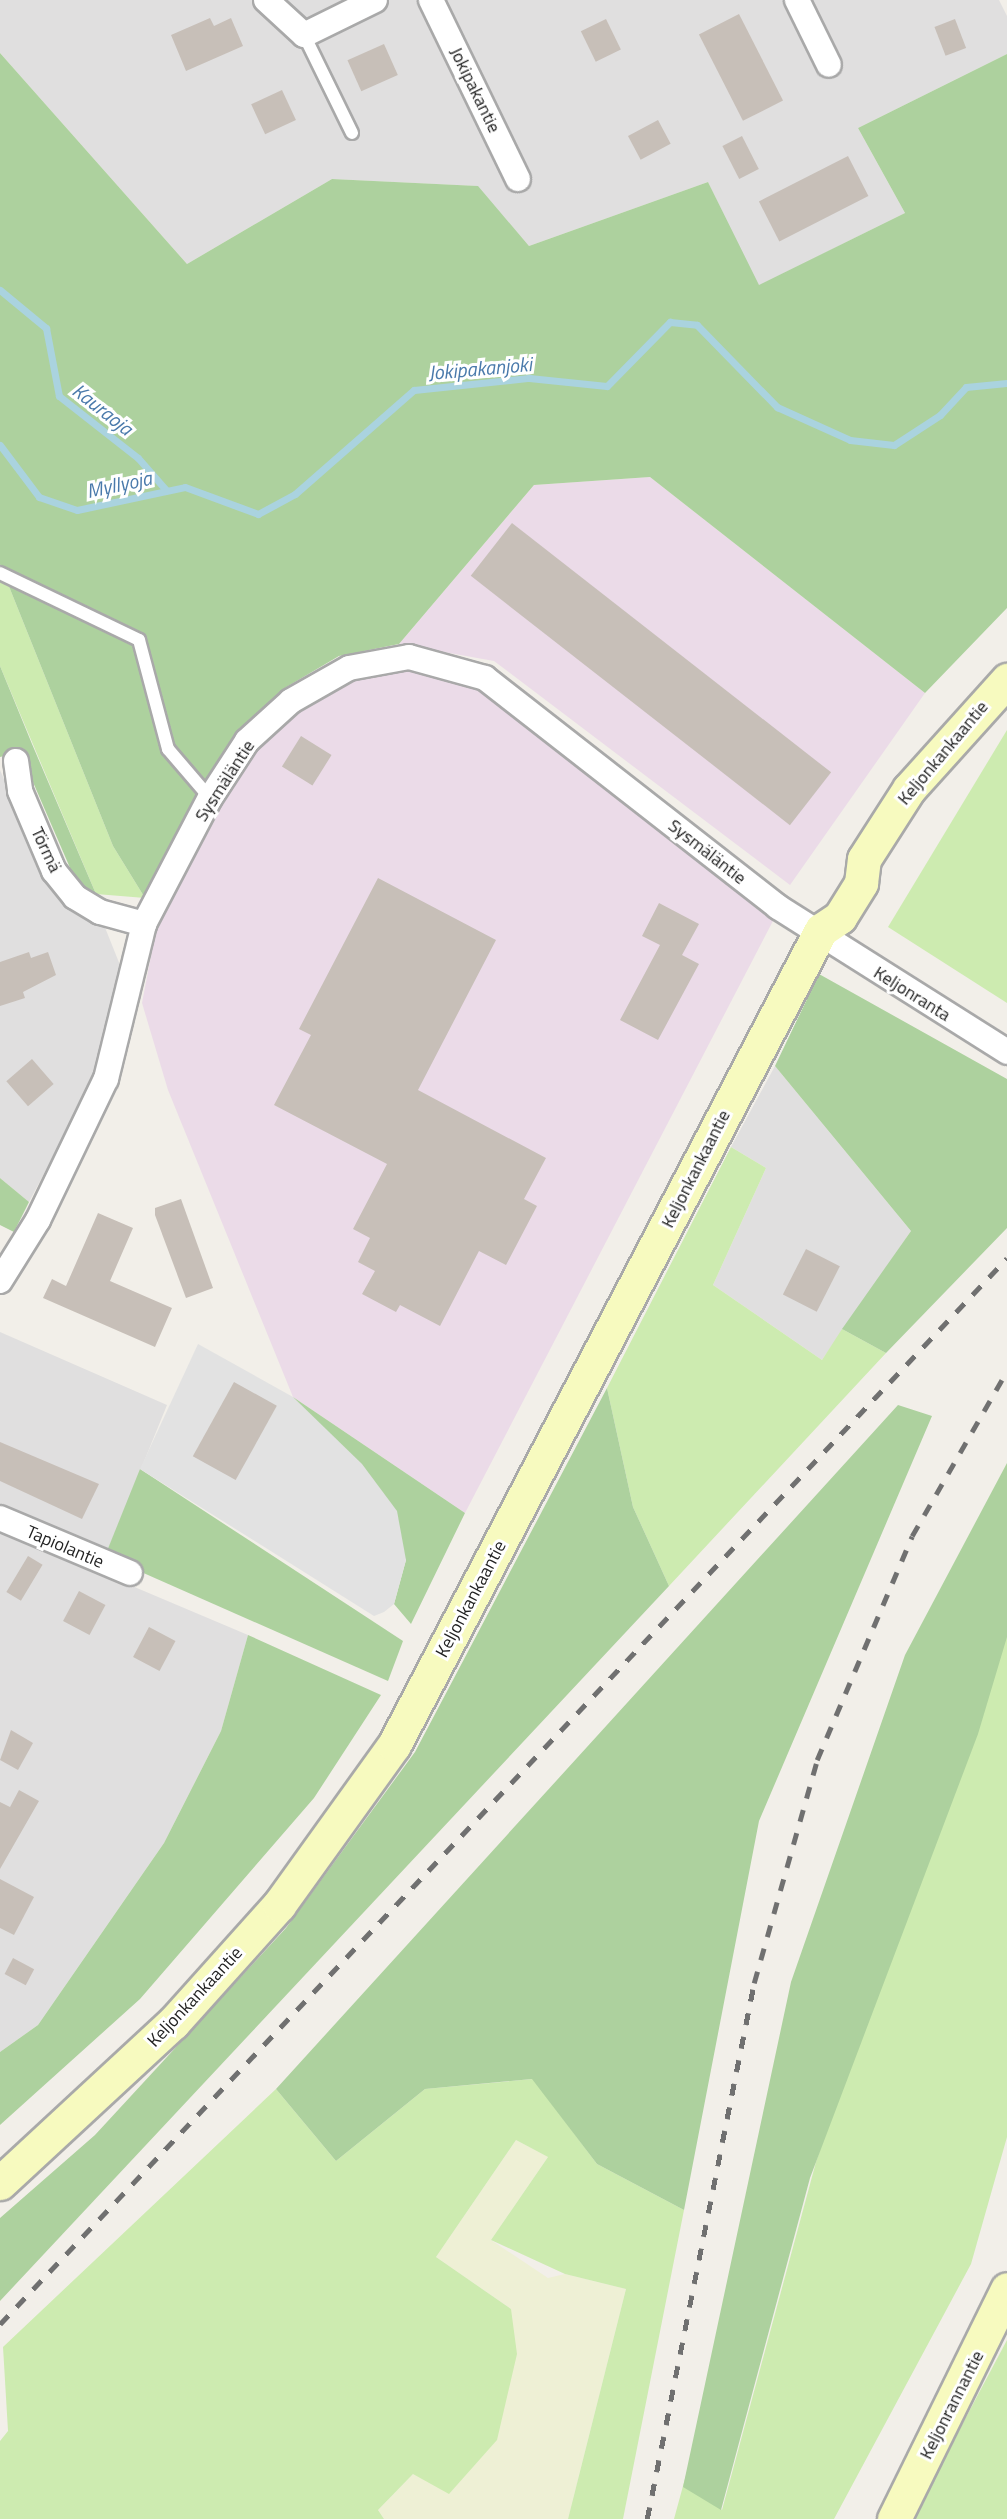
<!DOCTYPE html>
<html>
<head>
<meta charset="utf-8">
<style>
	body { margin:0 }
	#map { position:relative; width:1007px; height:2519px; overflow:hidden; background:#f2efe9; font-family:"Titillium Web",sans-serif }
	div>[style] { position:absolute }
	.residential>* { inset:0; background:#e0dfdf }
	.industrial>* { inset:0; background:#ebdbe8 }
	.farmland>* { inset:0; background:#eef0d5 }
	.grass>* { inset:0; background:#cdebb0 }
	.forest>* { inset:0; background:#add19e }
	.parking>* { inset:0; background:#e2e2e2 }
	.stream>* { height:7px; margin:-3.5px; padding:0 3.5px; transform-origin:3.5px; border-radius:3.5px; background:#aad3df }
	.building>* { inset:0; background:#c7bfb8; transform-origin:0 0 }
	.roads { filter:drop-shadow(2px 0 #a9a9a9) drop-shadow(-2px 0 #a9a9a9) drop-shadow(0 2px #a9a9a9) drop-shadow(0 -2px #a9a9a9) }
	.lane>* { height:12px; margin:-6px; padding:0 6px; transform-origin:6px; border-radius:6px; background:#fff }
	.street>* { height:24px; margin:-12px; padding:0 12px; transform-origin:12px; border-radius:12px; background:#fff }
	.secondary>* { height:33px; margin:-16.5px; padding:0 16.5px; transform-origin:16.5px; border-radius:16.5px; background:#f7fabf }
	.rail>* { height:4.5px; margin-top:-2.25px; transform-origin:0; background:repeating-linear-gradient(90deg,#707070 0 12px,transparent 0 24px) }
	span { translate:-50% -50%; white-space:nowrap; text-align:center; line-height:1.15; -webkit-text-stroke:6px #fff; paint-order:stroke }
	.street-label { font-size:18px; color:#222 }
	.water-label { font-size:20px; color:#4a7aab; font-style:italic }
</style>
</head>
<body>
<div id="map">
	<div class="residential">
		<div style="clip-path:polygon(0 0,999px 0,1007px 16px,1007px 54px,858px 128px,905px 213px,758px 286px,708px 182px,529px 246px,477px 186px,332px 179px,187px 264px,0 53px)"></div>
		<div style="clip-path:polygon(0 770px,44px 871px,102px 920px,122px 970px,96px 1075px,29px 1202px,0 1178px)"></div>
		<div style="clip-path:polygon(775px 1066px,911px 1231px,822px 1360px,713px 1285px,766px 1168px,731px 1147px)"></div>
		<div style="clip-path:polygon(0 1332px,167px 1405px,99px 1572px,248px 1635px,221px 1731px,164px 1843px,38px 2025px,0 2052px)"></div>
	</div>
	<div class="industrial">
		<div style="clip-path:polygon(650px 477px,925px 693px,790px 885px,494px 661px,399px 644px,534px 485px)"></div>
		<div style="clip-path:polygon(409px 668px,479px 689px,774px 919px,465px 1513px,293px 1397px,168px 1090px,142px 1003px,156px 930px,218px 807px,258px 750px,298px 709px,356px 678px)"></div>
	</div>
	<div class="farmland">
		<div style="clip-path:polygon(516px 2140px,548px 2157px,491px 2240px,548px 2278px,565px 2274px,626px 2289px,568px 2519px,384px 2519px,378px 2510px,413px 2474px,511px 2309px,436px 2257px)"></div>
	</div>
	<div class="grass">
		<div style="clip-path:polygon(0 564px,113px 846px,145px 898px,96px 894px,0 666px)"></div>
		<div style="clip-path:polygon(1007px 730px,1007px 1003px,888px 927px)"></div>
		<div style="clip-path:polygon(731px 1147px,766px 1168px,713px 1285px,822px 1360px,842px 1329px,886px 1353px,669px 1586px,633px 1507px,607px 1388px)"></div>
		<div style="clip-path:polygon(1007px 1590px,1007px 2137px,971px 2264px,834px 2519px,674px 2519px,686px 2475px,722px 2510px,816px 2162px)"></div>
		<div style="clip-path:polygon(533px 2079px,597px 2164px,684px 2210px,623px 2519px,568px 2519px,626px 2289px,565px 2274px,491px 2240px,548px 2157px,516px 2140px,436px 2257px,511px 2309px,517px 2354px,497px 2440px,449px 2494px,413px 2474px,378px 2510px,384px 2519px,0 2519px,0 2441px,8px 2431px,3px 2347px,276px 2089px,336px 2161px,425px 2089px)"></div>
		<div style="clip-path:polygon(1007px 2340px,1007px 2519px,912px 2519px)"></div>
	</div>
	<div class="forest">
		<div style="clip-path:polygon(0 53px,187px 264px,332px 179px,478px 186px,529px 246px,708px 182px,759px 285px,905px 213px,858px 128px,1007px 54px,1007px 608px,925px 693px,650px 477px,534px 485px,399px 644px,339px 656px,283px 689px,236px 736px,145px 898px,113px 846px,0 564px)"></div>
		<div style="clip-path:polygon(0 666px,32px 744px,96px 894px,77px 884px,20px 752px,0 757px)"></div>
		<div style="clip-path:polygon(819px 974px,1007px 1079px,1007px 1228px,886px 1353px,842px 1329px,911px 1231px,775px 1066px)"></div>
		<div style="clip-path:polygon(0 1178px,29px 1202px,14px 1232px,0 1225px)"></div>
		<div style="clip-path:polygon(607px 1388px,633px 1507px,669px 1586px,0 2301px,0 2218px,95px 2135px,286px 1928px,415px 1752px)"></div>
		<div style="clip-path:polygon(293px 1397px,465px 1513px,411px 1624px,394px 1604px,406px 1560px)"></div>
		<div style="clip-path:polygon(898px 1405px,932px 1416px,759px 1821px,684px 2210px,597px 2164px,532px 2079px,425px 2089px,336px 2161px,276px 2089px)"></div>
		<div style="clip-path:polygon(1007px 1463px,1007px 1637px,978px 1734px,810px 2178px,721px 2510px,683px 2487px,791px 1982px,905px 1655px)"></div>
		<div style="clip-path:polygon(140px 1469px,403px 1641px,388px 1681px,105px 1556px)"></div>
		<div style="clip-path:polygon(248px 1635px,381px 1695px,314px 1798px,140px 1999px,0 2125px,0 2052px,38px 2025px,164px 1843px,221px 1731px)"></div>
	</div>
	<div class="parking">
		<div style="clip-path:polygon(198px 1344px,293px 1397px,362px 1464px,397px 1511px,406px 1560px,394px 1604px,384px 1612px,374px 1616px,140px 1469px)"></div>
	</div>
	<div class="stream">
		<div style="left:0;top:290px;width:60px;rotate:39.6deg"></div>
		<div style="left:46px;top:328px;width:69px;rotate:79.2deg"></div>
		<div style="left:59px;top:396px;width:100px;rotate:38.1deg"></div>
		<div style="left:138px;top:458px;width:43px;rotate:48.8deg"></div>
		<div style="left:0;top:445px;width:65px;rotate:53.1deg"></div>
		<div style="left:39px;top:497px;width:40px;rotate:18.9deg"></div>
		<div style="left:77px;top:510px;width:110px;rotate:-12deg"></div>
		<div style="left:185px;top:487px;width:78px;rotate:20.3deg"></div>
		<div style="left:258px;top:514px;width:42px;rotate:-28.4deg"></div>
		<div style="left:295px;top:494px;width:158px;rotate:-41.2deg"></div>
		<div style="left:414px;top:390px;width:116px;rotate:-6deg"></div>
		<div style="left:529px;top:378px;width:78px;rotate:5.9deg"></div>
		<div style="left:607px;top:386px;width:90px;rotate:-45.5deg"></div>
		<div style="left:670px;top:322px;width:27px;rotate:6deg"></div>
		<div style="left:697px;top:325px;width:115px;rotate:45.7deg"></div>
		<div style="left:777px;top:407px;width:80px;rotate:24.3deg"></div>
		<div style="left:850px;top:440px;width:44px;rotate:6.5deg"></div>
		<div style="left:894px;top:445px;width:55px;rotate:-33.1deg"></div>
		<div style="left:940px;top:415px;width:38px;rotate:-47deg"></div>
		<div style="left:966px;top:387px;width:41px;rotate:-5.6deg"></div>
	</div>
	<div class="building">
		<div style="left:739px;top:14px;width:97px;height:45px;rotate:63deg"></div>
		<div style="clip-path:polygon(210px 18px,214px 26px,231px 18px,243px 46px,186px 71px,171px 35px)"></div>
		<div style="left:606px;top:19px;width:34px;height:28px;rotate:64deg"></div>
		<div style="left:955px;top:19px;width:31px;height:22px;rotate:69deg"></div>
		<div style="left:384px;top:44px;width:34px;height:40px;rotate:66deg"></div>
		<div style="left:282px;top:90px;width:33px;height:34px;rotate:65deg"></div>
		<div style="left:658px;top:120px;width:27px;height:34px;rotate:62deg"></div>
		<div style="left:742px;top:136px;width:37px;height:22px;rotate:63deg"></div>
		<div style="left:848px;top:156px;width:45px;height:100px;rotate:63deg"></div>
		<div style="left:512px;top:523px;width:405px;height:67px;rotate:38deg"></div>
		<div style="left:301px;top:736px;width:36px;height:36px;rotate:32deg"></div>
		<div style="clip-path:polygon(378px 878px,496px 940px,418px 1090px,546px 1158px,524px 1199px,537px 1206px,506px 1265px,479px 1251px,440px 1326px,400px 1305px,396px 1312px,362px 1294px,375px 1271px,358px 1262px,370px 1238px,353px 1229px,387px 1164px,274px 1105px,311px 1035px,299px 1029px)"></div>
		<div style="clip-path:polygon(659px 903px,699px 924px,682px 955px,699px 964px,658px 1040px,620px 1020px,660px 945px,642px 936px)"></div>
		<div style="clip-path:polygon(29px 952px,31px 958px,48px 952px,56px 975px,23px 992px,25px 998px,0 1006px,0 962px)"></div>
		<div style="left:32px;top:1059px;width:33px;height:34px;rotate:49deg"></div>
		<div style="clip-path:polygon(181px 1199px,213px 1288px,186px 1298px,155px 1215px,155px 1208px)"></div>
		<div style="clip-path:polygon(98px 1213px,133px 1228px,110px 1281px,172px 1308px,155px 1347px,43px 1298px,52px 1279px,66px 1286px)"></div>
		<div style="left:806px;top:1249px;width:38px;height:51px;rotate:27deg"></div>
		<div style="left:234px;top:1382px;width:49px;height:85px;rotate:29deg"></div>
		<div style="clip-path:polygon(0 1442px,99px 1484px,82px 1519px,0 1481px)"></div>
		<div style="left:28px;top:1556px;width:17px;height:42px;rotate:31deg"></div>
		<div style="left:79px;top:1591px;width:30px;height:34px;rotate:28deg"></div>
		<div style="left:149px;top:1627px;width:30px;height:34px;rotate:28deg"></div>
		<div style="clip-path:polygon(11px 1730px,33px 1743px,18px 1770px,0 1760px)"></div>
		<div style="clip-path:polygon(19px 1790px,39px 1801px,0 1869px,0 1802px,10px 1807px)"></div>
		<div style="clip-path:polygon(0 1879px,34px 1897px,14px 1935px,0 1928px)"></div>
		<div style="left:13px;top:1958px;width:24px;height:18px;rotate:28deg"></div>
	</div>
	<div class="roads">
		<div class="lane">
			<div style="left:304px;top:35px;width:109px;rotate:63.9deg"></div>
			<div style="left:0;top:573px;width:154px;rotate:25.7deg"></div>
			<div style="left:139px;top:640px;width:113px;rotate:75.1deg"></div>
			<div style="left:168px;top:749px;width:65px;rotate:49.4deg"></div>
		</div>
		<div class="street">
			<div style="left:266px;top:0;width:52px;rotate:42.6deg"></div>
			<div style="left:304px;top:35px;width:79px;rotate:-26.2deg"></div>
			<div style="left:431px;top:0;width:199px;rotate:64.1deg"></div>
			<div style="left:797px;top:0;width:72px;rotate:63.8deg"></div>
			<div style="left:16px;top:761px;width:30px;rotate:82deg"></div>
			<div style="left:20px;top:791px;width:87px;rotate:67deg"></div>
			<div style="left:54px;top:871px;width:33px;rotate:51deg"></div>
			<div style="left:75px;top:897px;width:29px;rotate:31deg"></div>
			<div style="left:100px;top:912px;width:46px;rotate:15.3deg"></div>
			<div style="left:0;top:1281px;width:72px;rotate:-58.1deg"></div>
			<div style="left:38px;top:1220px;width:157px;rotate:-64.3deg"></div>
			<div style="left:106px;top:1079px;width:160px;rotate:-76.2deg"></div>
			<div style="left:144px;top:924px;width:142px;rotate:-62.4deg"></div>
			<div style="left:210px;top:798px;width:68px;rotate:-57deg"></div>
			<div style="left:247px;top:741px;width:59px;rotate:-42.3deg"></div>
			<div style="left:291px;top:701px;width:67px;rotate:-29.6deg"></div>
			<div style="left:349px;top:668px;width:61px;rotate:-10.4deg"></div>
			<div style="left:409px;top:657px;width:79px;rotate:15.4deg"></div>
			<div style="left:485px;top:678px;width:372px;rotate:38deg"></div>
			<div style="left:778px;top:907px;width:271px;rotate:32.3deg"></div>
			<div style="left:0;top:1518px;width:141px;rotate:22.9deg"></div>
		</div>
		<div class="secondary">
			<div style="left:0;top:2183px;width:236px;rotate:-42.8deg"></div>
			<div style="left:173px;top:2023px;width:159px;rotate:-48.1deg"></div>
			<div style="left:279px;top:1905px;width:197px;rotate:-54.3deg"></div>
			<div style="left:394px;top:1745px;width:920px;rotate:-62.35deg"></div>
			<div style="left:821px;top:930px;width:23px;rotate:-34deg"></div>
			<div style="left:840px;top:917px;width:40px;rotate:-58deg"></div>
			<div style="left:861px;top:883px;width:24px;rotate:-83deg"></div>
			<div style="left:864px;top:859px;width:83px;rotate:-57.3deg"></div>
			<div style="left:909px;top:789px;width:147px;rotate:-48deg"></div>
			<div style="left:894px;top:2519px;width:256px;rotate:-63.8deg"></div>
		</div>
	</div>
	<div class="rail">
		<div style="left:0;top:2324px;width:1466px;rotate:-46.63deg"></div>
		<div style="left:647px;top:2519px;width:547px;rotate:-78.71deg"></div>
		<div style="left:754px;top:1983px;width:232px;rotate:-74.2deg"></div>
		<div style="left:817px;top:1760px;width:243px;rotate:-67deg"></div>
		<div style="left:912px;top:1536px;width:190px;rotate:-60.1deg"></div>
	</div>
	<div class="street-label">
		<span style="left:475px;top:90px;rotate:64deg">Jokipakantie</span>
		<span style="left:943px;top:753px;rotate:-50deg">Keljonkankaantie</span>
		<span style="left:225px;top:781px;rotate:-57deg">Sysmäläntie</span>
		<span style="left:46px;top:850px;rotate:65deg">Törmä</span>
		<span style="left:707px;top:852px;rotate:38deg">Sysmäläntie</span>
		<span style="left:912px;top:994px;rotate:32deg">Keljonranta</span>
		<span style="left:696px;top:1169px;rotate:-63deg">Keljonkankaantie</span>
		<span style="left:65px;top:1547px;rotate:23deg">Tapiolantie</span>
		<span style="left:471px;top:1599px;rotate:-62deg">Keljonkankaantie</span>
		<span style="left:195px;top:1997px;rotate:-47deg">Keljonkankaantie</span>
		<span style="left:952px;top:2405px;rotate:-63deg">Keljonrannantie</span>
	</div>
	<div class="water-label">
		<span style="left:480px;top:368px;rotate:-5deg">Jokipakanjoki</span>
		<span style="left:103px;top:409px;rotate:38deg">Kauraoja</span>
		<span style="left:119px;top:484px;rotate:-12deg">Myllyoja</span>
	</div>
</div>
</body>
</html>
